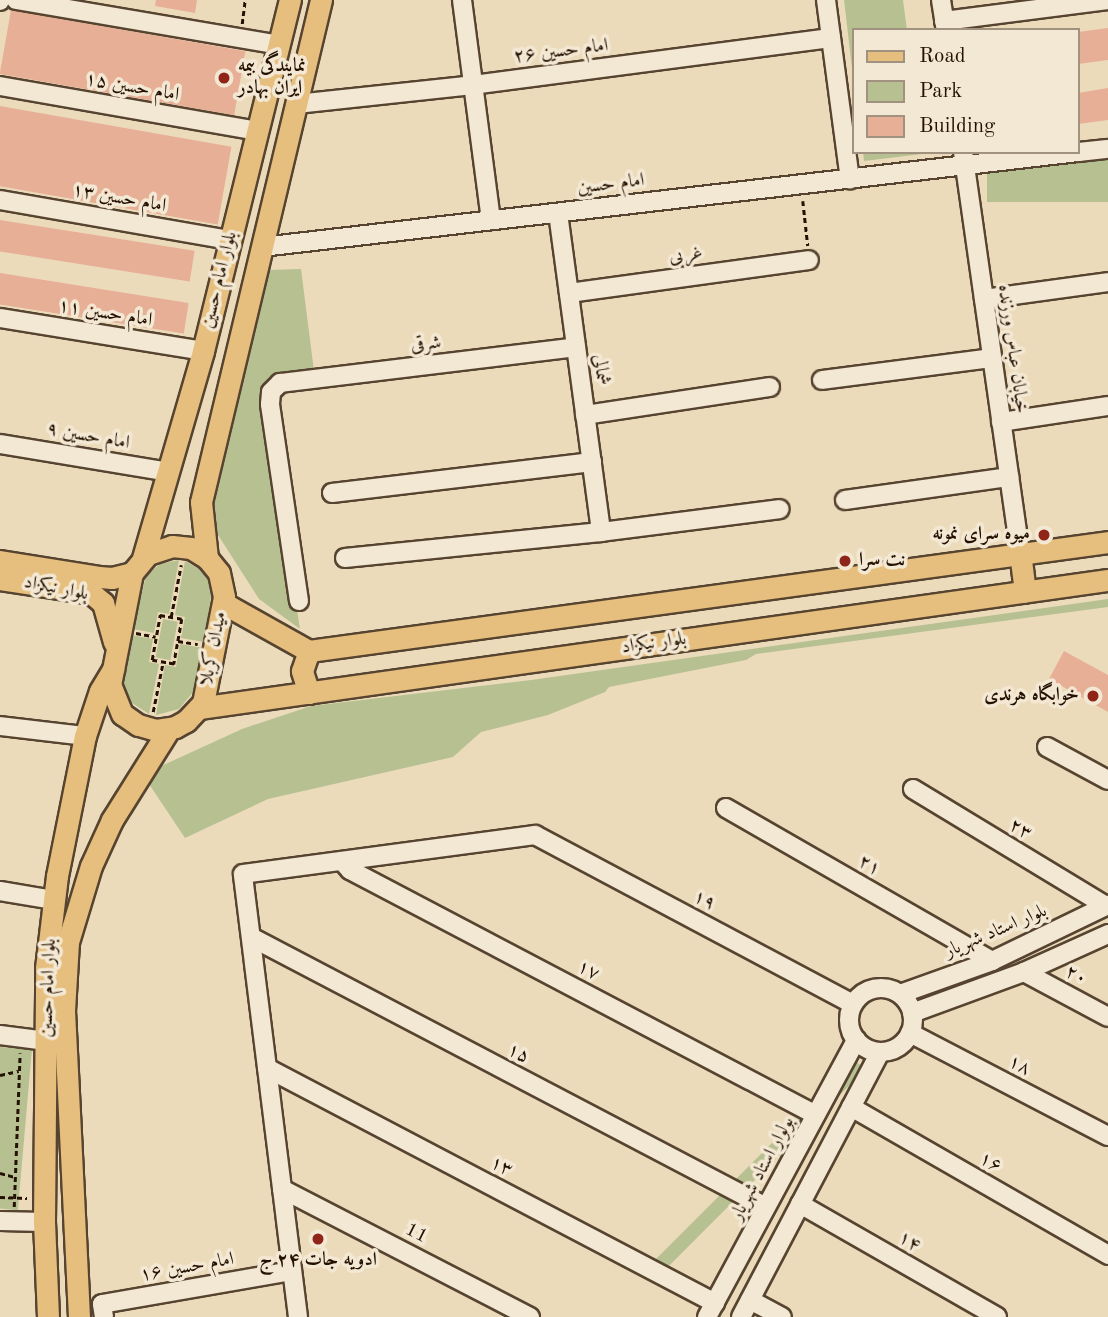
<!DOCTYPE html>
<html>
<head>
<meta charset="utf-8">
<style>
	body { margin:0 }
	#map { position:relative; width:1108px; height:1317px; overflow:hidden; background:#ecdbbb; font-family:"Old Standard TT",Amiri,serif }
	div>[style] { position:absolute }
	.green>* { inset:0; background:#b7c091; transform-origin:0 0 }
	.building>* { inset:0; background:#e7af96; transform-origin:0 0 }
	.path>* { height:2.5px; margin-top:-1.25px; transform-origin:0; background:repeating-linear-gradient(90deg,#241101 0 5px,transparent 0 8.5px) }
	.roads { filter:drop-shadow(2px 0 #564430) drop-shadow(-2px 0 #564430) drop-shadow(0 2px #564430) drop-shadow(0 -2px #564430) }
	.minor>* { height:18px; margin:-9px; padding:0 9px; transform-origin:9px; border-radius:9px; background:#f3e8d3 }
	.minor>.ring { margin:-9px; padding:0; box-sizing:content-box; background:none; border:18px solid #f3e8d3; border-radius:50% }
	.major>* { height:21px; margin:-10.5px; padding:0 10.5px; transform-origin:10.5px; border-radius:10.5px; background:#e6be7e }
	.dots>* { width:19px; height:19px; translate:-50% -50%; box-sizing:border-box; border:4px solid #f3e8d3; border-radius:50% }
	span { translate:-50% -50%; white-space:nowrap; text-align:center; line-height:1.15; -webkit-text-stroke:7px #f3e8d3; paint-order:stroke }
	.street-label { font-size:19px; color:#241101 }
	.poi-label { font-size:19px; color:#241101; font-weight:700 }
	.left { translate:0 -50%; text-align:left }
	.right { translate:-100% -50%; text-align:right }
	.legend { position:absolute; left:852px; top:28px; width:228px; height:126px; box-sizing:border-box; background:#f3e8d3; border:2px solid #a0927f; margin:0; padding:9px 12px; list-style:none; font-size:21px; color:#241101 }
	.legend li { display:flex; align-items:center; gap:14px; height:35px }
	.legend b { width:35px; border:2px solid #a0927f }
</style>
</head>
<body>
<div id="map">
	<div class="green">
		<div style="clip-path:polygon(844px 0,903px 0,907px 30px,854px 30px,854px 85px)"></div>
		<div style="clip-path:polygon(863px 152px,922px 152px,922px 154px,864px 161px)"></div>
		<div style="left:1108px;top:157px;width:45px;height:121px;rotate:90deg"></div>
		<div style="clip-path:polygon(301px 269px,314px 371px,265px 399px,300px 629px,259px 599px,218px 535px,209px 503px,268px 270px)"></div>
		<div style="clip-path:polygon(179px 560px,169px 614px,158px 612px,154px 633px,133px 629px,146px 576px,160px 564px)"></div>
		<div style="clip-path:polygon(185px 561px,204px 572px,212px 589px,204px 642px,181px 638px,185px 617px,175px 615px)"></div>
		<div style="clip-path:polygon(1108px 599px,1108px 607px,756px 654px,746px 660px,609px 687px,605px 692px,548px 715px,481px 732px,453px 757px,268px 799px,185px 838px,147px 781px,157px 768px,242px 729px,311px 706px,531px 680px)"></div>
		<div style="left:163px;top:619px;width:15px;height:39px;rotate:11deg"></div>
		<div style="clip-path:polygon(131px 635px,153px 639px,149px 662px,159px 664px,149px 714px,132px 703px,123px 686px)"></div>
		<div style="clip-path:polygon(180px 644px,203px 648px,194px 691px,179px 709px,156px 715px,165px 665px,176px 667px)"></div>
		<div style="left:0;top:1047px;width:32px;height:161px;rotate:5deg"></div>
		<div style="left:855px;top:1060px;width:14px;height:291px;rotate:45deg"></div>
	</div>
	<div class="building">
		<div style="clip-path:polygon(156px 0,197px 0,195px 13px,155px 6px)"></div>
		<div style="left:11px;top:10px;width:238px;height:65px;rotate:10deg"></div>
		<div style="clip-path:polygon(1108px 28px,1108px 60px,1078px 64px,1078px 32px)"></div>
		<div style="clip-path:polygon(1108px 88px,1108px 120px,1078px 124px,1078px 93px)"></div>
		<div style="left:0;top:106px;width:235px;height:79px;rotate:10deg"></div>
		<div style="left:0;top:220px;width:197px;height:31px;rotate:9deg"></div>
		<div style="left:0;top:273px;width:191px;height:31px;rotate:9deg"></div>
		<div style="clip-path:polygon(1064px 651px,1108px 675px,1108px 712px,1049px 679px)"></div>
	</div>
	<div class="path">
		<div style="left:242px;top:24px;width:24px;rotate:-83deg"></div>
		<div style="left:803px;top:201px;width:45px;rotate:83.7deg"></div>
		<div style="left:160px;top:615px;width:22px;rotate:10deg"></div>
		<div style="left:182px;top:619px;width:46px;rotate:100.1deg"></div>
		<div style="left:174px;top:664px;width:22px;rotate:-170deg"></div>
		<div style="left:152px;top:660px;width:46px;rotate:-79.9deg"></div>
		<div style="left:171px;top:617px;width:53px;rotate:-79.1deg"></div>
		<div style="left:136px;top:633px;width:20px;rotate:11deg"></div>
		<div style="left:178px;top:641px;width:20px;rotate:9deg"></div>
		<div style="left:153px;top:712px;width:51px;rotate:-78.7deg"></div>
		<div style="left:0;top:1075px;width:19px;rotate:-12deg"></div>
		<div style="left:0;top:1173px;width:16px;rotate:15deg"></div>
		<div style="left:0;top:1197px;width:27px;rotate:2deg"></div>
		<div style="left:14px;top:1207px;width:154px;rotate:-87.8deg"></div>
	</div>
	<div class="roads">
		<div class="minor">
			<div style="left:16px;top:0;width:267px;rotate:9.7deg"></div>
			<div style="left:462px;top:0;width:222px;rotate:82.5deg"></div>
			<div style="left:826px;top:0;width:181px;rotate:82.4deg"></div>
			<div style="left:941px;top:0;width:30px;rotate:81deg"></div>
			<div style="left:0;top:1px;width:1px;rotate:-90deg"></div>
			<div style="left:944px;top:21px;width:165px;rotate:-7.3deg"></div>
			<div style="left:0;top:86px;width:261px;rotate:9.9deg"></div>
			<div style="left:296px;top:104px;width:178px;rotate:-6.1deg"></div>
			<div style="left:473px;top:85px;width:361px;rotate:-7.5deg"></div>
			<div style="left:963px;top:152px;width:404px;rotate:81.9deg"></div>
			<div style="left:1078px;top:152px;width:30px;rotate:-6deg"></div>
			<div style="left:0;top:200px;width:233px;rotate:9.9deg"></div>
			<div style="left:558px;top:213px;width:322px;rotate:82.3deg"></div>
			<div style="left:262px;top:247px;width:822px;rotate:-6.64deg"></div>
			<div style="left:569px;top:293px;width:242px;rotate:-7.8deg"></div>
			<div style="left:984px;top:299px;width:125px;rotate:-7.8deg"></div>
			<div style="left:0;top:318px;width:206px;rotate:9.2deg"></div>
			<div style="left:822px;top:380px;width:171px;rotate:-7.4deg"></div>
			<div style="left:585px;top:415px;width:187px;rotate:-8.6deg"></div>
			<div style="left:1001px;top:422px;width:108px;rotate:-8.5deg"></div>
			<div style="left:0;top:444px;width:171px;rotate:9.4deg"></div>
			<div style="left:332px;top:493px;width:262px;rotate:-6.8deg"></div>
			<div style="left:845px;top:500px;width:166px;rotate:-8deg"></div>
			<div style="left:345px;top:558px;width:257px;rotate:-5.8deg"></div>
			<div style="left:601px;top:532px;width:180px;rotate:-7.3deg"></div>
			<div style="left:299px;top:601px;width:199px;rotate:-98.4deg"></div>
			<div style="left:270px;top:404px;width:12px;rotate:-85deg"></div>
			<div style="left:271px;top:392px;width:13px;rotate:-45deg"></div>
			<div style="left:280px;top:383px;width:298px;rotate:-6.9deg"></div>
			<div style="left:0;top:726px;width:86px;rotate:6.7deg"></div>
			<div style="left:1047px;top:747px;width:69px;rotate:28.4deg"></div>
			<div style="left:913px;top:789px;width:226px;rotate:31.2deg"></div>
			<div style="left:726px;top:808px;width:307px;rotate:29.9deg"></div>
			<div style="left:342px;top:861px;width:12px;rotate:48deg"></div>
			<div style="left:350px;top:870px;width:526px;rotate:27.73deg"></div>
			<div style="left:0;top:891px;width:55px;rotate:9.5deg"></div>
			<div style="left:251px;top:937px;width:581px;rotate:27.67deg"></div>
			<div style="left:1024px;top:972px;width:95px;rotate:28.2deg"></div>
			<div class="ring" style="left:849px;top:988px;width:46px;height:46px"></div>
			<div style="left:900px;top:994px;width:98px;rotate:-19.7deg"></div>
			<div style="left:992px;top:961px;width:129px;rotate:-25.8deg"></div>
			<div style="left:912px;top:1013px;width:119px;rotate:-20.1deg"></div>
			<div style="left:1024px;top:972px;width:92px;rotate:-24.3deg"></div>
			<div style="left:910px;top:1033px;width:223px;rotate:27.5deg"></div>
			<div style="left:0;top:1035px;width:47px;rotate:7.3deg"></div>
			<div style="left:267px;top:1068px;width:506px;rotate:27.68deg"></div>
			<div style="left:851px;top:1107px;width:297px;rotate:29.9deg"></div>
			<div style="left:282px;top:1189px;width:279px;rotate:27.3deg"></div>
			<div style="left:800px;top:1204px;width:227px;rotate:29.8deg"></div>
			<div style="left:0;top:1221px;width:44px;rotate:1.3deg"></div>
			<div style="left:750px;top:1300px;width:36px;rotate:28deg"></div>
			<div style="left:104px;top:1317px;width:13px;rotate:-99deg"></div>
			<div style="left:102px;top:1304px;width:193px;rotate:-9.9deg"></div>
			<div style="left:298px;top:1317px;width:446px;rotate:-97.1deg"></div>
			<div style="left:243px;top:874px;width:295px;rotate:-7.6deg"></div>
			<div style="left:535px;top:835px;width:360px;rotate:28deg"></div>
			<div style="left:707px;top:1317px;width:315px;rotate:-61.7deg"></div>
			<div style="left:741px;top:1317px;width:299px;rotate:-62.3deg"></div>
		</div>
		<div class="major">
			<div style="left:172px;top:546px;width:19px;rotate:6deg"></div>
			<div style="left:191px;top:548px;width:19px;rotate:32deg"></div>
			<div style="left:207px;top:558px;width:19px;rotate:51deg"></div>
			<div style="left:219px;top:573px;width:25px;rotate:78deg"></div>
			<div style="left:224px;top:597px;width:108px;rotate:101.2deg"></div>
			<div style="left:203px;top:703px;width:25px;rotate:133deg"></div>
			<div style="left:186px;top:721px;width:13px;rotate:151deg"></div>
			<div style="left:175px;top:727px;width:19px;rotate:171deg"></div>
			<div style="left:156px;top:730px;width:19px;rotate:-164deg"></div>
			<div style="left:138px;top:725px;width:19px;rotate:-145deg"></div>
			<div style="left:122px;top:714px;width:31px;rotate:-112deg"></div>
			<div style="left:110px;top:685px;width:114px;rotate:-78.9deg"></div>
			<div style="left:132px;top:573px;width:25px;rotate:-50deg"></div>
			<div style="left:148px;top:554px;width:25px;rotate:-18deg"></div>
			<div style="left:1020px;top:552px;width:40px;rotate:82.9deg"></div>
			<div style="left:143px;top:558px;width:216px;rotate:-73.8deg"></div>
			<div style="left:203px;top:351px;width:362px;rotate:-76.1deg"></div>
			<div style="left:207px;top:558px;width:56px;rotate:-96.1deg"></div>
			<div style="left:201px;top:502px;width:516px;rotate:-76.56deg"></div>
			<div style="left:0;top:561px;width:100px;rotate:9.2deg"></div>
			<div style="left:99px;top:577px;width:13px;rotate:4deg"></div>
			<div style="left:112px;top:578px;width:21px;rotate:-14deg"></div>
			<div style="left:0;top:579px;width:92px;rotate:8.7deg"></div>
			<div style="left:91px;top:593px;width:16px;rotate:40deg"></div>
			<div style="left:103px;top:603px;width:41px;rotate:74.2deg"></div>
			<div style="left:223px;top:603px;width:98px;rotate:29.2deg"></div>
			<div style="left:309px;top:651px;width:806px;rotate:-7.77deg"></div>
			<div style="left:309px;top:693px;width:23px;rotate:-108deg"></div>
			<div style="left:302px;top:671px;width:21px;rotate:-71deg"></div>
			<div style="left:199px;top:708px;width:918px;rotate:-8.02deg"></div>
			<div style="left:48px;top:1317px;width:95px;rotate:-92.4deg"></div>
			<div style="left:44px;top:1222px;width:254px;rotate:-89.5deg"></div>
			<div style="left:46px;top:968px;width:93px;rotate:-83.2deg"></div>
			<div style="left:57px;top:876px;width:143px;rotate:-78.7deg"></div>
			<div style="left:85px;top:736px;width:47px;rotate:-71.6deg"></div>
			<div style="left:100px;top:691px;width:26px;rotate:-59deg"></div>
			<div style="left:79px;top:1317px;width:306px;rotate:-92.8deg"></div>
			<div style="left:64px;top:1011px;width:69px;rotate:-86.7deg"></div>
			<div style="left:68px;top:942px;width:79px;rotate:-73.2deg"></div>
			<div style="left:91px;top:866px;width:51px;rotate:-65.5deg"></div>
			<div style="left:112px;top:820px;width:107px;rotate:-57.9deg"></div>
		</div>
	</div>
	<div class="dots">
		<div style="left:224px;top:78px;background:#8f2418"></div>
		<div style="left:1044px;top:535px;background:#8f2418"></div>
		<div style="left:845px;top:561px;background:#8f2418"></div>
		<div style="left:1093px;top:696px;background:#8f2418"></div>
		<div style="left:318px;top:1239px;background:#8f2418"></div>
	</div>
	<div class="street-label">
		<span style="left:561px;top:52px;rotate:-7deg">امام حسین ۲۶</span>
		<span style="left:132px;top:88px;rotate:10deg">امام حسین ۱۵</span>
		<span style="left:611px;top:185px;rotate:-7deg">امام حسین</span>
		<span style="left:119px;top:199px;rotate:10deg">امام حسین ۱۳</span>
		<span style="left:686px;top:256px;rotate:-8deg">غربی</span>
		<span style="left:220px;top:280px;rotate:-76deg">بلوار امام حسین</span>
		<span style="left:105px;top:314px;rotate:9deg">امام حسین ۱۱</span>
		<span style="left:426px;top:345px;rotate:-7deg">شرقی</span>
		<span style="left:1012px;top:349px;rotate:82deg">خیابان عباس ورزنده</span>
		<span style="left:600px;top:370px;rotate:82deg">شمالی</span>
		<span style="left:88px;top:437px;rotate:10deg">امام حسین ۹</span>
		<span style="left:56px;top:589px;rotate:11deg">بلوار نیکزاد</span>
		<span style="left:654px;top:644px;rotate:-8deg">بلوار نیکزاد</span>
		<span style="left:214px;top:649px;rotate:-79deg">میدان کربلا</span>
		<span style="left:1020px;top:830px;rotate:31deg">۲۳</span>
		<span style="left:869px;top:866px;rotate:30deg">۲۱</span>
		<span style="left:704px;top:901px;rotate:28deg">۱۹</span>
		<span style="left:996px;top:932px;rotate:-23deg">بلوار استاد شهریار</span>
		<span style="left:588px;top:971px;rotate:28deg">۱۷</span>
		<span style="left:1076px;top:976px;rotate:28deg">۲۰</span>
		<span style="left:49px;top:988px;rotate:-88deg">بلوار امام حسین</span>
		<span style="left:518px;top:1054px;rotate:28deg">۱۵</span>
		<span style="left:1019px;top:1066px;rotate:27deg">۱۸</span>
		<span style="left:990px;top:1163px;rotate:30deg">۱۶</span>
		<span style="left:501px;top:1167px;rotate:28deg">۱۳</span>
		<span style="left:763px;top:1169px;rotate:-62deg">بولوار استاد شهریار</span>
		<span style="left:416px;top:1234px;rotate:27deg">11</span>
		<span style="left:909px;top:1242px;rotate:30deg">۱۴</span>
		<span style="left:187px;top:1268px;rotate:-10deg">امام حسین ۱۶</span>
	</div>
	<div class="poi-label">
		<span class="left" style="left:238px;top:78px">نمایندگی بیمه<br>ایران بهادر</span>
		<span class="right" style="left:1030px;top:535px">میوه سرای نمونه</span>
		<span class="left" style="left:859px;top:561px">نت سرا</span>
		<span class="right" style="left:1079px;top:696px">خوابگاه هرندی</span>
		<span style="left:318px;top:1261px">ادویه جات ۲۴ ج</span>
	</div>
	<ul class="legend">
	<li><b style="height:9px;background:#e6be7e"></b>Road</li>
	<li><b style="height:19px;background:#b7c091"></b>Park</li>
	<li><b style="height:19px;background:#e7af96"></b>Building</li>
	</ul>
</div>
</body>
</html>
